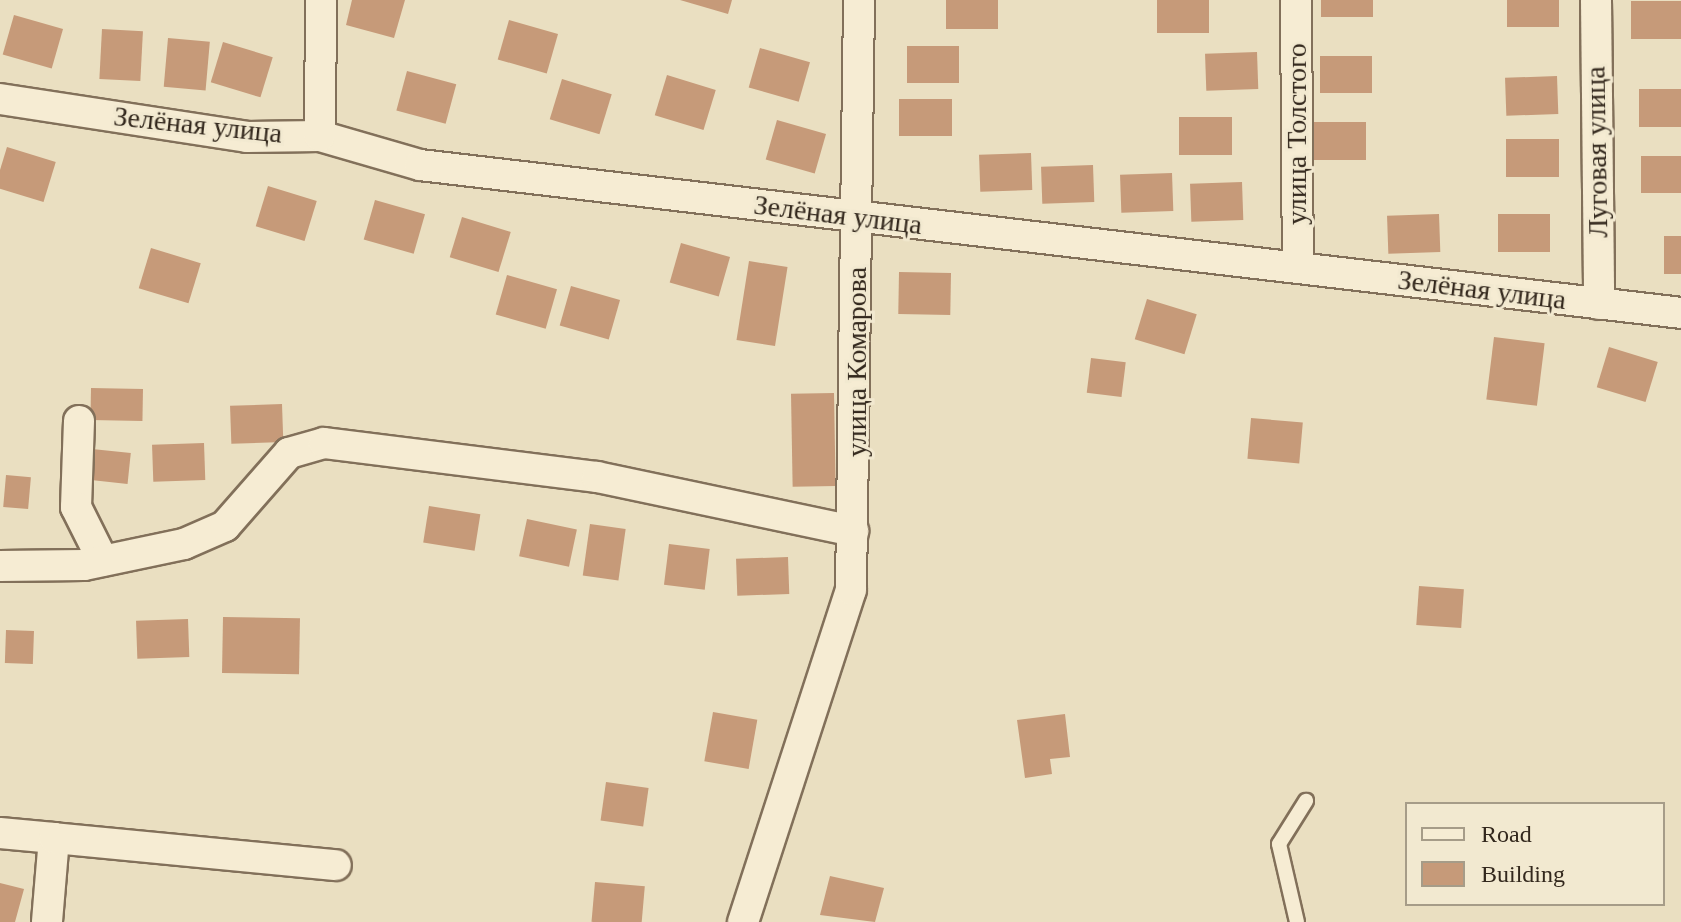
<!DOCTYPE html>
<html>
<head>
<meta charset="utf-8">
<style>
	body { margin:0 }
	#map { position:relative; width:1681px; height:922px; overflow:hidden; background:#eadfc1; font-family:Georgia,serif }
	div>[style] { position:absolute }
	.building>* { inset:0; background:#c69a79; transform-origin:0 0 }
	.roads { filter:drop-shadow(2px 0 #82705a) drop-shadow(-2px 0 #82705a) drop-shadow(0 2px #82705a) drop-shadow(0 -2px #82705a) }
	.service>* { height:14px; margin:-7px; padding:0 7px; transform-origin:7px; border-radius:7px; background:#f6ecd3 }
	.minor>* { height:30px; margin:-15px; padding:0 15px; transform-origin:15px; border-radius:15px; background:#f6ecd3 }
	span { translate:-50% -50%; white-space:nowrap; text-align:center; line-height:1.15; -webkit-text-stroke:6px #f2e9d0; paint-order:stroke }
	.street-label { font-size:28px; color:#33281d }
	.legend { position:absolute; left:1405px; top:802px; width:260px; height:104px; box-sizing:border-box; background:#f2e9d0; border:2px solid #a69c88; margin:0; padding:10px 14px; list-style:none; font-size:24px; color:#33281d }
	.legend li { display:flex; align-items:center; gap:16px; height:40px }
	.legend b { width:40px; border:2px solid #a69c88 }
</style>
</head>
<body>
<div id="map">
	<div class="building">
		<div style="clip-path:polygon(352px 0,405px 0,394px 38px,346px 25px)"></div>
		<div style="clip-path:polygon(680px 0,732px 0,728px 14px)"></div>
		<div style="left:946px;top:0;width:52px;height:29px"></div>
		<div style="left:1157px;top:0;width:52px;height:33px"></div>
		<div style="left:1321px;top:0;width:52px;height:17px"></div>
		<div style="left:1507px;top:0;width:52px;height:27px"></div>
		<div style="left:1631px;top:1px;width:50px;height:38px"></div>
		<div style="left:14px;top:15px;width:51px;height:41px;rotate:16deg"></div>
		<div style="left:509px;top:20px;width:51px;height:41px;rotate:16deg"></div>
		<div style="left:102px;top:29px;width:41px;height:50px;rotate:3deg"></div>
		<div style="left:168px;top:38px;width:42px;height:49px;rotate:5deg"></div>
		<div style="left:223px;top:42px;width:52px;height:42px;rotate:17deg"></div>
		<div style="left:959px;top:46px;width:37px;height:52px;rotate:90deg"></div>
		<div style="left:760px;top:48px;width:52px;height:41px;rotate:16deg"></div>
		<div style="left:1257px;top:52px;width:37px;height:52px;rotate:88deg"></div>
		<div style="left:1372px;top:56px;width:37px;height:52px;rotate:90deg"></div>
		<div style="left:407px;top:71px;width:51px;height:41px;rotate:15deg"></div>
		<div style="left:667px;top:75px;width:51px;height:42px;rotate:17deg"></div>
		<div style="left:1557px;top:76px;width:38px;height:52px;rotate:88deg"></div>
		<div style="left:562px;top:79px;width:52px;height:42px;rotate:17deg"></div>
		<div style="left:1681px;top:89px;width:38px;height:42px;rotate:90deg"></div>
		<div style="left:952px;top:99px;width:37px;height:53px;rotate:90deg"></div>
		<div style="left:1232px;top:117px;width:38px;height:53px;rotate:90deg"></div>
		<div style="left:777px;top:120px;width:51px;height:41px;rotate:16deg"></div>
		<div style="left:1366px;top:122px;width:38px;height:52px;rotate:90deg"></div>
		<div style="left:1559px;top:139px;width:38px;height:53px;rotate:90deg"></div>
		<div style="left:7px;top:147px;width:51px;height:42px;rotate:17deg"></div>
		<div style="left:1031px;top:153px;width:37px;height:52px;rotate:88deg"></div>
		<div style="left:1681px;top:156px;width:37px;height:40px;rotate:90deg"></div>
		<div style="left:1093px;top:165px;width:37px;height:52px;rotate:88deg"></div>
		<div style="left:1172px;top:173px;width:38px;height:52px;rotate:88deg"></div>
		<div style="left:1242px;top:182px;width:38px;height:52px;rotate:88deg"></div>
		<div style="left:268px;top:186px;width:51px;height:42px;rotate:17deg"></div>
		<div style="left:375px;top:200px;width:52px;height:41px;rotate:16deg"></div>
		<div style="left:1439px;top:214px;width:38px;height:52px;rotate:88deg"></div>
		<div style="left:1550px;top:214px;width:38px;height:52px;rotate:90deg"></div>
		<div style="left:462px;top:217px;width:51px;height:42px;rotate:17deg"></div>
		<div style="left:1664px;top:236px;width:17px;height:38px"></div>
		<div style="left:681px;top:243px;width:51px;height:41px;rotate:16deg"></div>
		<div style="left:151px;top:248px;width:52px;height:42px;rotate:17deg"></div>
		<div style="left:749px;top:261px;width:39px;height:80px;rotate:9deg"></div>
		<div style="left:899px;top:272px;width:52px;height:42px;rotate:1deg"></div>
		<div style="left:507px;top:275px;width:52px;height:41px;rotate:16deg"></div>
		<div style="left:571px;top:286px;width:51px;height:41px;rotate:16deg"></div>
		<div style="left:1147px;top:299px;width:52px;height:42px;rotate:17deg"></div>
		<div style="left:1494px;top:337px;width:51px;height:63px;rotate:7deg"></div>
		<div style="left:1609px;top:347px;width:51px;height:42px;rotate:17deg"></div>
		<div style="left:1091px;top:358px;width:35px;height:35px;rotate:7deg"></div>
		<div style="left:91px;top:388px;width:52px;height:32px;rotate:1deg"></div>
		<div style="left:834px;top:393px;width:93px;height:43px;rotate:89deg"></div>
		<div style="left:282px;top:404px;width:38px;height:52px;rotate:88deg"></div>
		<div style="left:1251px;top:418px;width:52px;height:41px;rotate:5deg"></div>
		<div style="left:204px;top:443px;width:37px;height:52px;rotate:88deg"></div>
		<div style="left:92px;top:449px;width:39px;height:31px;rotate:6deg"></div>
		<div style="left:6px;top:475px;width:25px;height:32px;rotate:5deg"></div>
		<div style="left:429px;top:506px;width:52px;height:37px;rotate:9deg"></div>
		<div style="left:527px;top:519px;width:51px;height:38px;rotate:12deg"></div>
		<div style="left:590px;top:524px;width:36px;height:52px;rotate:8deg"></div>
		<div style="left:669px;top:544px;width:41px;height:41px;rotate:7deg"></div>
		<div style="left:788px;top:557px;width:37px;height:52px;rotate:88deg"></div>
		<div style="left:1419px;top:586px;width:45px;height:39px;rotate:4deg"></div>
		<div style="left:223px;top:617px;width:77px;height:56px;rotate:1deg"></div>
		<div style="left:188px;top:619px;width:38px;height:52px;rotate:88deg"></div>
		<div style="left:6px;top:630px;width:28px;height:33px;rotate:2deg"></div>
		<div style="left:713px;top:712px;width:45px;height:50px;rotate:10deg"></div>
		<div style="clip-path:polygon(1065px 714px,1070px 757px,1050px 759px,1052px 774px,1025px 778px,1017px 720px)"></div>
		<div style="left:606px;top:782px;width:43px;height:39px;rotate:8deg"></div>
		<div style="clip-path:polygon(830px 876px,884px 888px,875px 922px,820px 915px)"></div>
		<div style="left:595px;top:882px;width:50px;height:40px;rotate:5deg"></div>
		<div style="clip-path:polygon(0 883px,24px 889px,15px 922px,0 922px)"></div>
	</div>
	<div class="roads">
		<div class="service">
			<div style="left:1297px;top:922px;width:80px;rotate:-103deg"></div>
			<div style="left:1279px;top:844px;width:51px;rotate:-57.9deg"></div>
		</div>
		<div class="minor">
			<div style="left:1296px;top:0;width:268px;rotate:89.6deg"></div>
			<div style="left:1596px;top:0;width:304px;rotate:89.4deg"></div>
			<div style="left:0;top:99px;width:250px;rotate:8.7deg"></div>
			<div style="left:247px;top:137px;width:73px;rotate:-0.8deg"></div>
			<div style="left:320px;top:136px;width:104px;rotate:16.2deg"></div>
			<div style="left:420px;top:165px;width:1270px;rotate:6.69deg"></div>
			<div style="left:320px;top:136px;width:136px;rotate:-89.6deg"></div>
			<div style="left:79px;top:421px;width:86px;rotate:92deg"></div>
			<div style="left:76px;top:507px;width:60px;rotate:63.4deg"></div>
			<div style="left:0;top:566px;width:84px;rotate:-0.7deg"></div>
			<div style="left:84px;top:565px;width:102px;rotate:-11.9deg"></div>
			<div style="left:184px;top:544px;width:45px;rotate:-23.7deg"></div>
			<div style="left:225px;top:526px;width:97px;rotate:-48.8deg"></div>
			<div style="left:289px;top:453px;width:36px;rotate:-16deg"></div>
			<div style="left:324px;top:443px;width:275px;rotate:7.1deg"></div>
			<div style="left:597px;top:477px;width:262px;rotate:11.9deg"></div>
			<div style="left:0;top:833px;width:54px;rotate:5.3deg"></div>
			<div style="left:54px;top:838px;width:84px;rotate:94.8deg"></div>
			<div style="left:54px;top:838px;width:283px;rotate:5.5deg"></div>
			<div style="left:743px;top:922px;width:349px;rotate:-72deg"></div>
			<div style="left:851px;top:590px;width:590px;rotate:-89.22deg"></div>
		</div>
	</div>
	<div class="street-label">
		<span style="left:198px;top:125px;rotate:6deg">Зелёная улица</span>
		<span style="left:1297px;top:134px;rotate:-90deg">улица Толстого</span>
		<span style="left:1597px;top:152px;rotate:-91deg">Луговая улица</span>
		<span style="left:838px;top:215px;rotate:7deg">Зелёная улица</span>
		<span style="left:1482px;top:290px;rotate:7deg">Зелёная улица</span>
		<span style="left:857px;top:362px;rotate:-90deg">улица Комарова</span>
	</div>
	<ul class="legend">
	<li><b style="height:10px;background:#f6ecd3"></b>Road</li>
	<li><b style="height:22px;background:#c69a79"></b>Building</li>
	</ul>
</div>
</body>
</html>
